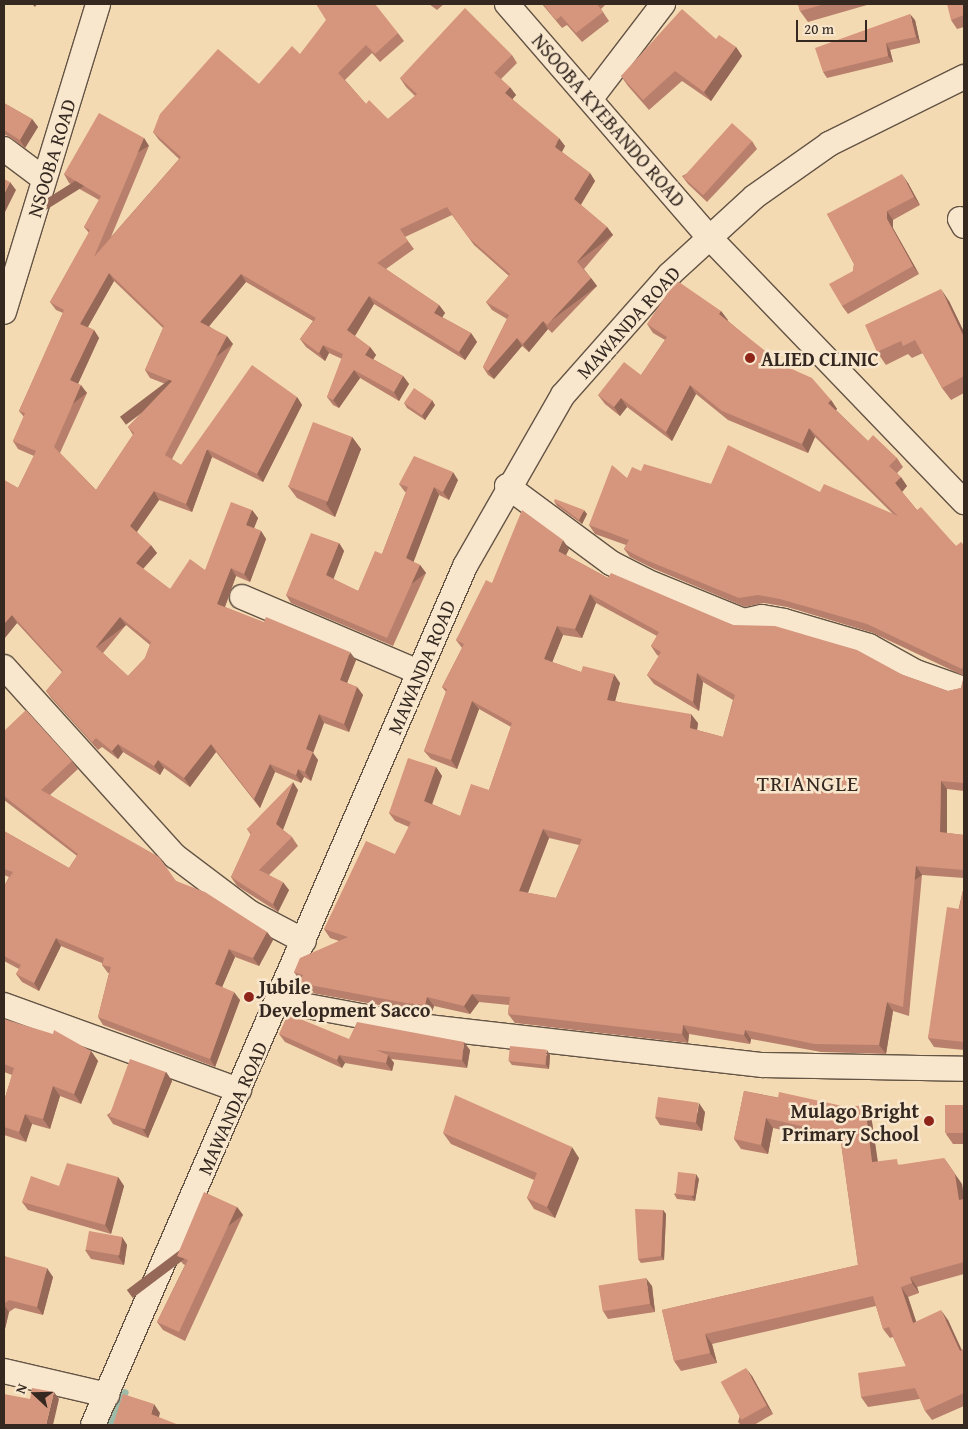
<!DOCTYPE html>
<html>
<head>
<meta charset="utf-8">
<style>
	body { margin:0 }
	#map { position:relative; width:968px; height:1429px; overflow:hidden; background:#f4dab2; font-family:"Gentium Book Plus",serif }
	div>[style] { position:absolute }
	.stream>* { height:7px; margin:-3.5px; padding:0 3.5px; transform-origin:3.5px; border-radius:3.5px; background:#9dbba7 }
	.roads { filter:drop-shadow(1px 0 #645445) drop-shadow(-1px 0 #645445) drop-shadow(0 1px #645445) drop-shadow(0 -1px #645445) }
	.minor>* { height:24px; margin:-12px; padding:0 12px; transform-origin:12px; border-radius:12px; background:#f8e7cd }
	.wall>* { inset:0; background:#b8806c }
	.shaded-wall>* { inset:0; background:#966858; transform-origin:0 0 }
	.building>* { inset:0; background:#d6957d; transform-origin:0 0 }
	.dots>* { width:14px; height:14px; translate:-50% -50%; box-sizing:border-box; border:2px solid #f8e7cd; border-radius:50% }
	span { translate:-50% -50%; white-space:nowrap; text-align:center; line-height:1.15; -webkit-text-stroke:5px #f8e7cd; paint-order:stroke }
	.street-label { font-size:20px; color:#342821 }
	.poi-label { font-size:20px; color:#342821; font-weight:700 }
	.left { translate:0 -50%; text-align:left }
	.right { translate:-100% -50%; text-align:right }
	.quarter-label { font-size:22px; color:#342821; letter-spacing:1px }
	.frame { position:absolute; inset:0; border:5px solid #342821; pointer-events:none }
	.north { position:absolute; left:10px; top:1369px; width:50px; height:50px; -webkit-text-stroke:4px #f8e7cd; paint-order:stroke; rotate:291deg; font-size:14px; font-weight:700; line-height:20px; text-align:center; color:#342821 }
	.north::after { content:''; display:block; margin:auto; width:18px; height:22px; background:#342821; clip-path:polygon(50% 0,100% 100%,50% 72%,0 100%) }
	.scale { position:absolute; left:796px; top:20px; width:71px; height:22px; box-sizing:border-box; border:2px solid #342821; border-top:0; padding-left:6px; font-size:15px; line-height:18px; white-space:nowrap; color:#342821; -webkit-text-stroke:4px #f8e7cd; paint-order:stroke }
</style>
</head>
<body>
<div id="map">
	<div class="stream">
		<div style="left:110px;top:1425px;width:36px;rotate:-66deg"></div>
	</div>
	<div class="roads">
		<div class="minor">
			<div style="left:507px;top:4px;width:308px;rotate:49.1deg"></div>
			<div style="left:709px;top:237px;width:368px;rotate:46.1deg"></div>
			<div style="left:592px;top:97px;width:117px;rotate:-52.6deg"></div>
			<div style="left:4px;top:149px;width:50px;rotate:36.9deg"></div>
			<div style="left:960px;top:219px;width:8px;rotate:60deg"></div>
			<div style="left:4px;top:312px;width:322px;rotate:-73deg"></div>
			<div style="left:507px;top:486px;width:129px;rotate:36.5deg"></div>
			<div style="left:611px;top:563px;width:39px;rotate:27deg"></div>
			<div style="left:646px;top:581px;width:106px;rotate:22.2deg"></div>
			<div style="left:744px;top:621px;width:18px;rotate:-13deg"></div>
			<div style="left:762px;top:617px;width:22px;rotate:10deg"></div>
			<div style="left:784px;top:621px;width:89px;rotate:16.4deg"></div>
			<div style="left:869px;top:646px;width:54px;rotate:29deg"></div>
			<div style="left:916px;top:672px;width:45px;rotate:19.7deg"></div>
			<div style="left:242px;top:597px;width:192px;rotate:23deg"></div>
			<div style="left:4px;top:667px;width:255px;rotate:47.9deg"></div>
			<div style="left:175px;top:856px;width:93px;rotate:37.1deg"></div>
			<div style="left:249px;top:912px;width:62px;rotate:27.8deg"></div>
			<div style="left:280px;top:1001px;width:132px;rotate:10.5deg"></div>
			<div style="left:410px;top:1025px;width:355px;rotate:6.5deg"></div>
			<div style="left:763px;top:1065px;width:201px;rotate:1.1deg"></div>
			<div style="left:4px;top:1005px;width:250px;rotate:19.9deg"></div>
			<div style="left:4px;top:1371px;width:106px;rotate:13.1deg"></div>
			<div style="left:93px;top:1425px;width:936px;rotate:-66.58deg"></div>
			<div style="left:465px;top:566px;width:197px;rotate:-60.2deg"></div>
			<div style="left:563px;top:395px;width:160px;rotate:-48.5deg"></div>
			<div style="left:669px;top:275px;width:115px;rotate:-42.5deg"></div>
			<div style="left:754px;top:197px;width:92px;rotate:-35.2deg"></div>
			<div style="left:829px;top:144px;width:151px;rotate:-26.4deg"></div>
		</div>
	</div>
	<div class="wall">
		<div style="clip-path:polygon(429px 4px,444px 4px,437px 10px)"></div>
		<div style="clip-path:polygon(542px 4px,606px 4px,601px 9px,609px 21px,582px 42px,567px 25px,562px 28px)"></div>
		<div style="clip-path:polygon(798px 4px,866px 4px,867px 5px,808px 22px,800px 11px)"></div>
		<div style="clip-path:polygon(964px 4px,964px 27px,957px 29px,951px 20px)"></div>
		<div style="clip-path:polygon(915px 20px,920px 43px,890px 50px,893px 62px,827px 78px,823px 72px)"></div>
		<div style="clip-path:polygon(evenodd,398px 33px,404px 41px,380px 62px,372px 53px,345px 80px,366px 104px,388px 119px,415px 96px,406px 87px,400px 78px,512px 55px,517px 63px,501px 79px,516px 95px,512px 99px,565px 146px,562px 152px,590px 173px,595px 181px,581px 205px,607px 227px,613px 235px,584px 269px,597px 286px,552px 333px,548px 329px,529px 352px,522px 346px,494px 379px,488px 375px,483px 367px,507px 319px,492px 310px,486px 302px,509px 276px,474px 245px,452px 215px,405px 237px,414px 249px,386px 269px,439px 305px,445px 313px,442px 317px,471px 333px,477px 342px,465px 360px,374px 304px,355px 336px,370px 347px,376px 355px,373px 359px,403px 376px,409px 384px,399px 401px,360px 378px,339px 408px,333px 405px,327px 397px,342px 359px,329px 353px,325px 361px,306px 347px,300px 339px,313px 321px,246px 282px,209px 326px,233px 344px,172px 459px,181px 465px,297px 397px,302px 405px,263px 482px,212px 457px,192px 512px,159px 500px,137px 532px,157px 553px,143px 569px,170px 589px,205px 570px,252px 510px,258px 518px,254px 528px,261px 531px,266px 539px,250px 582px,236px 576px,225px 607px,356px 660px,347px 683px,357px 687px,363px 695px,349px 732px,324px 723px,313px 753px,318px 760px,311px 781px,304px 777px,301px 783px,275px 772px,260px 808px,216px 752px,190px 787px,164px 768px,160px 775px,123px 752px,118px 759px,102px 747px,98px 750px,52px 699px,46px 691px,62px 672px,17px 623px,4px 639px,4px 480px,18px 488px,34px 456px,18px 449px,13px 441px,24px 417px,19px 411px,63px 313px,56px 310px,50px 302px,89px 233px,84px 227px,99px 200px,69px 183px,64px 174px,144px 138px,149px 146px,111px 237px,179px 159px,159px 140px,153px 132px,259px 84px,300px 54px,398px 33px,114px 281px,163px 328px,145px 370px,150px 378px,168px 385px,128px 427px,133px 435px,96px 490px,60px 453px,87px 393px,78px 384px,99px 338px,94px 330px,88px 327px,114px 281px,398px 33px,126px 625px,150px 645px,145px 658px,128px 676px,103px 653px,126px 625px)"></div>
		<div style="clip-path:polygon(716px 39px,736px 47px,742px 56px,711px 101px,682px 81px,649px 110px,628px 86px,621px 76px)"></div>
		<div style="clip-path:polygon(4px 103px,32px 119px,38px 127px,25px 148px,6px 135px,4px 136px)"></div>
		<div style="clip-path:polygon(752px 141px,757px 149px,707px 202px,688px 184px,682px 176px)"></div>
		<div style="clip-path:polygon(908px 183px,920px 205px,893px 220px,893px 228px,919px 274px,848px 314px,842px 306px,853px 271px,854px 264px,827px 214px)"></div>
		<div style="clip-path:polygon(949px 301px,964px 332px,964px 393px,951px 400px,942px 388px,923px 353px,912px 358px,908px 354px,886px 365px,877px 352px)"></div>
		<div style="clip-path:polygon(evenodd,721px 311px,727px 320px,777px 363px,831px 400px,837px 409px,836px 410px,868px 441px,897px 458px,903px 467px,897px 473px,907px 486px,902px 492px,917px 510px,956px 546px,964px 545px,964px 791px,947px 789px,947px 833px,964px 835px,964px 878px,922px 875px,909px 1016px,893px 1011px,886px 1054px,821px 1052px,751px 1039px,750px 1044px,689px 1034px,688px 1043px,515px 1023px,508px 1014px,509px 1005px,479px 1002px,470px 1014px,434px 1006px,431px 1014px,412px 1011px,306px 992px,299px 983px,300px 981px,294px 972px,339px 941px,330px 938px,324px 929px,395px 854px,409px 827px,395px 821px,389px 813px,436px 767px,442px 776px,432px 804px,460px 816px,489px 790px,511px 727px,479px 709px,457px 769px,431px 759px,424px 751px,446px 692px,442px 687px,462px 648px,456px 640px,492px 583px,569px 549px,566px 555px,608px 578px,733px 625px,903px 675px,948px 691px,961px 688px,964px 676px,873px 633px,787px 607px,764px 603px,745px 607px,652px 568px,630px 557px,624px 549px,626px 545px,595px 534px,589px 525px,627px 478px,641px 471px,711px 484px,820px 492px,893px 514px,815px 437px,808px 453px,728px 420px,696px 394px,672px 441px,627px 407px,620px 416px,605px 404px,598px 395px,641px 375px,665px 340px,653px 333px,647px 324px,721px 311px,596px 603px,657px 636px,651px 646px,657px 655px,659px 656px,647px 675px,654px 684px,699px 711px,703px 682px,733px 700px,723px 737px,697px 730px,698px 723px,615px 701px,620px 683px,581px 672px,552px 662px,563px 635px,582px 638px,596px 603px,721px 311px,549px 838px,579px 845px,556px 898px,528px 893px,549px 838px)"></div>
		<div style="clip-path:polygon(404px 403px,435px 405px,425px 420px,407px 408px)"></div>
		<div style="clip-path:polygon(352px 437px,361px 449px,335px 517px,297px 498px,288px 486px)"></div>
		<div style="clip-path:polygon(458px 480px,449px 500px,439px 495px,413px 562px,420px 565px,426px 573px,393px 646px,291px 603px,286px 595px,339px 543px,344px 551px,333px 579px,358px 591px,382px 554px,406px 492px,405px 492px,399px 484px)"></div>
		<div style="clip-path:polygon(554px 501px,587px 514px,582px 524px,557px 506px)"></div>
		<div style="clip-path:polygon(4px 731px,72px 761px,78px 769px,50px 795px,176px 881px,267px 932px,273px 940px,259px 966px,235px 957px,222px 987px,240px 1000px,215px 1067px,103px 1025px,98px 1017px,109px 973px,108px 973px,102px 965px,102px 963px,61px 946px,39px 991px,22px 982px,16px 974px,19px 969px,4px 961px,4px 886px,9px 877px,4px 875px,4px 831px,69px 868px,77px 856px,4px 800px)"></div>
		<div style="clip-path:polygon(298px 790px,283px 830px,292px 837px,298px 846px,269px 875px,289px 890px,278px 912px,237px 886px,231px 877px,251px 835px,247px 829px)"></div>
		<div style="clip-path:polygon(964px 886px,964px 1050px,934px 1047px,928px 1038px)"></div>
		<div style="clip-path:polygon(4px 1019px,91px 1051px,98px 1061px,81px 1104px,60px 1096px,50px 1129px,32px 1124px,26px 1142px,4px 1135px,4px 1101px,12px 1075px,4px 1072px)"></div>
		<div style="clip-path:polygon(279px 1034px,349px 1039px,470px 1050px,467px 1068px,391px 1059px,394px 1063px,392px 1071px,345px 1063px,342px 1068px,285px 1042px)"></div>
		<div style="clip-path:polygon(550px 1055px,549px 1069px,512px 1065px,509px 1061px)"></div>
		<div style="clip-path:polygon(166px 1072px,172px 1081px,148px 1138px,113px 1124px,107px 1115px)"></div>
		<div style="clip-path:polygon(744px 1091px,871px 1115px,878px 1162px,901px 1165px,962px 1184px,964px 1199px,964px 1274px,917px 1287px,919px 1293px,908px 1297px,916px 1322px,948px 1320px,962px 1350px,964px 1349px,964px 1406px,932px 1420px,925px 1411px,920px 1399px,868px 1407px,861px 1397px,906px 1366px,893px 1337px,890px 1338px,883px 1329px,876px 1306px,712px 1344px,717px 1363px,681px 1371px,674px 1361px,662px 1310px,858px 1265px,841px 1143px,773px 1128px,768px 1154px,741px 1149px,734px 1139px)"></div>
		<div style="clip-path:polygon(964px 1105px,964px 1144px,953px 1144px,946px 1134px)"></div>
		<div style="clip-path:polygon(705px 1112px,702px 1131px,660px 1125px,655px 1117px)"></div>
		<div style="clip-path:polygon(443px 1133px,579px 1158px,555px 1218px,534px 1209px,527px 1198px,534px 1180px,451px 1144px)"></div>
		<div style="clip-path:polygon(118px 1177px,124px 1186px,111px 1234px,28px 1210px,22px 1202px)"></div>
		<div style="clip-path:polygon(699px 1179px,695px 1201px,677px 1199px,674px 1194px)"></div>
		<div style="clip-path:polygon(237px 1207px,243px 1215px,185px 1341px,163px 1330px,157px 1322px,185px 1265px,183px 1264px,177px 1256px)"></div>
		<div style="clip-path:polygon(663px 1210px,666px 1214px,664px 1260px,641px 1263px,638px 1259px)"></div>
		<div style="clip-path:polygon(122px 1237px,127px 1245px,124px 1265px,91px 1259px,85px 1250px)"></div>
		<div style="clip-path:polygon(4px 1256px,53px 1277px,43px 1315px,15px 1308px,9px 1312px,4px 1333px)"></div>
		<div style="clip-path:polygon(652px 1286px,655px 1312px,608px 1319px,603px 1311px)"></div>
		<div style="clip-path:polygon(752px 1376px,773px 1414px,754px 1425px,741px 1425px,738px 1422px)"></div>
	</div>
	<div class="shaded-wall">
		<div style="clip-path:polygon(32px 4px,37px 4px,35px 7px)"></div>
		<div style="clip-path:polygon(910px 14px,915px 20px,920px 43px,916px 37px)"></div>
		<div style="clip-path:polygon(886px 43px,890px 50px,893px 62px,888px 56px)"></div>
		<div style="clip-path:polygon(736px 47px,742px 56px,711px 101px,704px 92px)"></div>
		<div style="clip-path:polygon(510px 87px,516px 95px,511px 101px,505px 93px)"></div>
		<div style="clip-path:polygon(32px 119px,38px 127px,25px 148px,20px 140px)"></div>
		<div style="left:144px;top:138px;width:9px;height:129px;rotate:58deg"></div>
		<div style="clip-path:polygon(559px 138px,565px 146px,560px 155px,555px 147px)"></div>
		<div style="clip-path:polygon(590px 173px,595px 181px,579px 207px,574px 199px)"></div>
		<div style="clip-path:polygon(902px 174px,908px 183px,920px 205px,914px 197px)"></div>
		<div style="clip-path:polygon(10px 182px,16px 190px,4px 214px,4px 194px)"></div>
		<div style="clip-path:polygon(887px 211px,893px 220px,893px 228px,919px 274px,913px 266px,887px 219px)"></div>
		<div style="left:607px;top:227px;width:10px;height:46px;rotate:53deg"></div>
		<div style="clip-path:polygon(109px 273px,114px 281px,85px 332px,80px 324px)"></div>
		<div style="clip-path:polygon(241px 274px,246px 282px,206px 330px,200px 322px)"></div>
		<div style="left:591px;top:278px;width:10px;height:64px;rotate:53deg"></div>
		<div style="clip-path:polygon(941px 289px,949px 301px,964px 332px,964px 338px)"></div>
		<div style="clip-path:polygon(369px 296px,374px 304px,353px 339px,347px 330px)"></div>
		<div style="clip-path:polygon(439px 305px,445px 313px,440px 321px,434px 313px)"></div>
		<div style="clip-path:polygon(721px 311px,728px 320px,726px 323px,719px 314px)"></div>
		<div style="clip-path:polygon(543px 321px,548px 329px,529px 352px,523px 344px)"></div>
		<div style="clip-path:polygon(94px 330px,99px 338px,76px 388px,70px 380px)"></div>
		<div style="clip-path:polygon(471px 333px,477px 342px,465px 360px,459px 352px)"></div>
		<div style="left:227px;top:336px;width:10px;height:134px;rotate:53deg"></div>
		<div style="clip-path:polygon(517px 338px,522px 346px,494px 379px,488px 371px)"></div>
		<div style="clip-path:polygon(323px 345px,329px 353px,325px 361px,319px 353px)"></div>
		<div style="clip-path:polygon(370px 347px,376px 355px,371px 363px,365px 355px)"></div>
		<div style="clip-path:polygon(354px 370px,360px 378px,339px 408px,333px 400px)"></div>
		<div style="clip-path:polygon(403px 376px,409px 384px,399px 401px,394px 392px)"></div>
		<div style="left:81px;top:385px;width:10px;height:68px;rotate:53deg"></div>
		<div style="clip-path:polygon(690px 385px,696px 394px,672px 441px,666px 432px)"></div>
		<div style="clip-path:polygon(297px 397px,302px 405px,263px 482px,257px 474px)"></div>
		<div style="clip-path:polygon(621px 398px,627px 407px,620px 416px,614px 407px)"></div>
		<div style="clip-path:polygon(432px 400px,435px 405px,425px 420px,422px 415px)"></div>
		<div style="clip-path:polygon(831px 400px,837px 409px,834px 412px,828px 403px)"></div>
		<div style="clip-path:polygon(809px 428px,815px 437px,808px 453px,802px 444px)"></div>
		<div style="clip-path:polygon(352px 437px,361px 449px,335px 517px,326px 504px)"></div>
		<div style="clip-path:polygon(207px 449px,212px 457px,192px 512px,186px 504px)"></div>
		<div style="clip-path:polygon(453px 472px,458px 480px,449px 500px,443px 492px)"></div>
		<div style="clip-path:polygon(901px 477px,907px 486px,902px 492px,895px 483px)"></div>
		<div style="clip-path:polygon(434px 487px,439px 495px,412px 566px,406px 558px)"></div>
		<div style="clip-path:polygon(154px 491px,159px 500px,135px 534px,130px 526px)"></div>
		<div style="clip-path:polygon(252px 510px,258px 518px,252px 533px,246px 525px)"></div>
		<div style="clip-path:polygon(584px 510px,587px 514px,582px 524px,579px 520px)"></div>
		<div style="clip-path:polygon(261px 531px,266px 539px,250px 582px,244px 574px)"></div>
		<div style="clip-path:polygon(563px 540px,569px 549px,564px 559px,558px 551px)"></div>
		<div style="clip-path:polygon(339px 543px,344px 551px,332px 583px,326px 575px)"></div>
		<div style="clip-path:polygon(151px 545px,157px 553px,141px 571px,136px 563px)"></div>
		<div style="left:420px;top:565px;width:10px;height:80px;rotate:53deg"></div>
		<div style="clip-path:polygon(231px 568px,236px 576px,223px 612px,217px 604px)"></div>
		<div style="clip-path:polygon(590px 594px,596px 603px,582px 638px,575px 629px)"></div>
		<div style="clip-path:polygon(12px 615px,17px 623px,4px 639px,4px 624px)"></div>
		<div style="left:120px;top:617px;width:10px;height:38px;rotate:53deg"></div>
		<div style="clip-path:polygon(557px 626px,563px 635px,550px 668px,544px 659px)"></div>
		<div style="clip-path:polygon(350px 652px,356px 660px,345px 688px,340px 680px)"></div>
		<div style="clip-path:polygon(697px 673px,703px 682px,699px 711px,693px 702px)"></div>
		<div style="clip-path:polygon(614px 674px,620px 683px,613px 709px,607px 700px)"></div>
		<div style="clip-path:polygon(357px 687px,363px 695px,349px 732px,344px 724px)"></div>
		<div style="clip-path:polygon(472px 701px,479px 709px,457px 769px,451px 760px)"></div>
		<div style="clip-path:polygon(319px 714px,324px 723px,313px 753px,318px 760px,311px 781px,305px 772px,306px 749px)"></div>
		<div style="clip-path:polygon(691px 714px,698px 723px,696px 737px,690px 728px)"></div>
		<div style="clip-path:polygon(118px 744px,123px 752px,118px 759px,112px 751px)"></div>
		<div style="clip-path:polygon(211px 744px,216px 752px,190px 787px,184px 778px)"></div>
		<div style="clip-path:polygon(158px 760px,164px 768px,160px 775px,154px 766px)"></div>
		<div style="clip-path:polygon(270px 764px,275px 772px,260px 808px,254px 799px)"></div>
		<div style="clip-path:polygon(436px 767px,442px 776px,430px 810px,424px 801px)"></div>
		<div style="clip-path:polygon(298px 769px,304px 777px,301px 783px,296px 775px)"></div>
		<div style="clip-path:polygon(941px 781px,947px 789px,947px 841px,940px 832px)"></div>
		<div style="clip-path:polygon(293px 782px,298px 790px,282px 832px,276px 824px)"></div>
		<div style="clip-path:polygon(543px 829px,549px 838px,525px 900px,519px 891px)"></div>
		<div style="left:916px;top:866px;width:11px;height:142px;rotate:56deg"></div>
		<div style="clip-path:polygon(283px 882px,289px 890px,278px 912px,273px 904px)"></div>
		<div style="clip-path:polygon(267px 932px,273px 940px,259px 966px,253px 958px)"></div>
		<div style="clip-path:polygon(56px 938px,61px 946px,39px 991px,34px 983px)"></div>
		<div style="clip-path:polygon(229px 949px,235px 957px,220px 992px,215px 984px)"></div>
		<div style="clip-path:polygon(234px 992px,240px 1000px,215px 1067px,210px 1059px)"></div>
		<div style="clip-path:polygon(472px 994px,479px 1002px,470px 1014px,464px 1006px)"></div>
		<div style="clip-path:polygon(427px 997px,434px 1006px,431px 1014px,425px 1005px)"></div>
		<div style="clip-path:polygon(887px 1002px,893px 1011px,886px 1054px,879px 1045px)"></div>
		<div style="clip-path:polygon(683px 1025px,689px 1034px,688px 1043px,682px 1034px)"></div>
		<div style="clip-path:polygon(745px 1030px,751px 1039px,750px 1044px,744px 1035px)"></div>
		<div style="clip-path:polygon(464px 1042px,470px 1050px,467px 1068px,462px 1060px)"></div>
		<div style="clip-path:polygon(547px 1050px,550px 1055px,549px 1069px,546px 1065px)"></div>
		<div style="clip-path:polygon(91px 1051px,98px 1061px,81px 1104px,74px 1094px)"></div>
		<div style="clip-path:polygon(339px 1055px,345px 1063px,342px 1068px,337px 1060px)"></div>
		<div style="clip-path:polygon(388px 1055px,394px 1063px,392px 1071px,386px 1063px)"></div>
		<div style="clip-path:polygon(166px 1072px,172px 1081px,148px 1138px,143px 1130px)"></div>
		<div style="clip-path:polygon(53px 1086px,60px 1096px,50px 1129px,43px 1119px)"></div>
		<div style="clip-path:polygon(699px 1103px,705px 1112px,702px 1131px,696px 1123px)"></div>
		<div style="clip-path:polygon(865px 1105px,871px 1115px,879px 1172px,872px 1162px)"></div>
		<div style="clip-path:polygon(25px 1114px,32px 1124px,26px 1142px,19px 1132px)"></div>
		<div style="clip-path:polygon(766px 1118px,773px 1128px,768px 1154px,761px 1145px)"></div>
		<div style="clip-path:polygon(572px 1147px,579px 1158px,555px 1218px,547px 1207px)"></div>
		<div style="clip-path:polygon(944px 1158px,962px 1184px,964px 1200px,959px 1200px)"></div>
		<div style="clip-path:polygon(696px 1174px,699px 1179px,695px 1201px,692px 1197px)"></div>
		<div style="clip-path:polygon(118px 1177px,124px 1186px,111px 1234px,105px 1225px)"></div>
		<div style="left:237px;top:1207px;width:10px;height:138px;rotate:53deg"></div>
		<div style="clip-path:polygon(663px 1210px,666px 1214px,664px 1260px,661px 1256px)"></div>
		<div style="clip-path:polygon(122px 1237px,127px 1245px,124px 1265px,118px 1256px)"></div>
		<div style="clip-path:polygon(47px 1268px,53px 1277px,43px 1315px,37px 1307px)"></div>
		<div style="clip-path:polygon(910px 1277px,917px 1287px,919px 1293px,912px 1283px)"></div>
		<div style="clip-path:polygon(646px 1278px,652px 1286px,655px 1312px,650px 1304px)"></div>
		<div style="clip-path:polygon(901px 1287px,908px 1297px,920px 1333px,913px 1323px)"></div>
		<div style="clip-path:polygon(4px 1305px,9px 1312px,4px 1333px)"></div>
		<div style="clip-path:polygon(941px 1310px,948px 1320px,964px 1356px,960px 1351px)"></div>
		<div style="clip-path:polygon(705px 1334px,712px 1344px,717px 1363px,710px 1353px)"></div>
		<div style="clip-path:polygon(746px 1368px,752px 1376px,773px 1414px,767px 1406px)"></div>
		<div style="clip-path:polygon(54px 1392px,59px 1399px,53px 1425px,46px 1425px)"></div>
		<div style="clip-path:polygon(154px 1404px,160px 1413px,157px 1424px,151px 1414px)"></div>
	</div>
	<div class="building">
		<div style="clip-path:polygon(evenodd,316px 4px,375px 4px,398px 33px,375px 54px,366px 45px,338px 73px,366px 104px,369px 100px,388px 119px,417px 94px,400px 78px,465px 8px,512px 55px,494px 73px,510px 87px,505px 93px,559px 138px,555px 147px,590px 173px,574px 199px,607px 227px,577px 262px,591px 278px,547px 325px,543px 321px,523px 344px,517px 338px,488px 371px,483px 367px,509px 315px,486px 302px,510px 274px,468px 237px,447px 207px,400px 229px,408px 241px,377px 263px,439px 305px,434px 313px,471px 333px,459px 352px,369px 296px,347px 330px,370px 347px,365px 355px,403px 376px,394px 392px,354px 370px,333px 400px,327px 397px,343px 354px,323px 345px,319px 353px,300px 339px,316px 318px,241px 274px,200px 322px,227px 336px,165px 455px,181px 465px,252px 365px,297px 397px,257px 474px,207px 449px,186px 504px,154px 491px,130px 526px,151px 545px,136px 563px,170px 589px,190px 559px,205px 570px,231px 502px,252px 510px,246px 525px,261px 531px,244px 574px,231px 568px,217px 604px,264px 622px,266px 617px,350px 652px,340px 680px,357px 687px,344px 724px,319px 714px,306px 749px,313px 752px,305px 772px,298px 769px,296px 775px,270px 764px,254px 799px,211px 744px,184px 778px,158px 760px,154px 766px,118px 744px,112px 751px,96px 738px,92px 742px,46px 691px,63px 671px,12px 615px,4px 624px,4px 480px,18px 488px,36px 451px,13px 441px,25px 413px,19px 411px,64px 310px,50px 302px,90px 230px,84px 227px,101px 196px,64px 174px,99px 113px,144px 138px,94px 257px,181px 157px,153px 132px,160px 114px,218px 49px,259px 84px,292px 46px,300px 54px,326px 20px,316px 4px,109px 273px,164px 326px,145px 370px,172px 381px,128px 427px,134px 433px,96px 490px,54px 447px,81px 385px,70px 380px,94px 330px,80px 324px,109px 273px,316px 4px,120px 617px,151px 642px,145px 658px,128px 676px,96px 647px,120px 617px)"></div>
		<div style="clip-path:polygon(543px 4px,597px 4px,603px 12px,576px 33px,561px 16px,556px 20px)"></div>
		<div style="clip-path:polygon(798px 4px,825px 4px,800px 11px)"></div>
		<div style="clip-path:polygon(947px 4px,964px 4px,964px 15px,951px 20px)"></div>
		<div style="clip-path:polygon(682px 9px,716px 39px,719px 35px,736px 47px,704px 92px,675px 71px,643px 100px,621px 76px)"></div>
		<div style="clip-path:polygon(910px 14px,916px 37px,886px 43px,888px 56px,823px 72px,815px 48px)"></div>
		<div style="clip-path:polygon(4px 103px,32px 119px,20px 140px,4px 130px)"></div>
		<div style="left:732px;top:123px;width:27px;height:73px;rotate:42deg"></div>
		<div style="clip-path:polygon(902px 174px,914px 197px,887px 211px,887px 219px,913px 266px,842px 306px,829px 284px,853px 271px,854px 264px,827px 214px)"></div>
		<div style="clip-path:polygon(4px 179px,10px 182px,4px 194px)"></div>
		<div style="clip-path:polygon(676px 280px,721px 311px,719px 314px,774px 358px,772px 360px,812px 378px,831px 400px,828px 403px,868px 441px,873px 435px,897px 458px,889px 466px,901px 477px,895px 483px,917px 510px,921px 507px,956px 546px,961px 542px,964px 545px,964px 664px,962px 669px,867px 624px,780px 599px,758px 595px,739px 598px,646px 560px,624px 549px,629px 540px,589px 525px,612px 465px,627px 478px,632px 467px,641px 471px,644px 464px,711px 484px,728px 445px,820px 492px,824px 484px,898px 516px,809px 428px,802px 444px,722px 411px,690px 385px,666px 432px,621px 398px,614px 407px,598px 395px,624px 362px,641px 375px,667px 337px,647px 324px)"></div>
		<div style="clip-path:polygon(941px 289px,964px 337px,964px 376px,942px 388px,915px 340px,903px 346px,901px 341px,877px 352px,865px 325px)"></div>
		<div style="left:414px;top:388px;width:22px;height:18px;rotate:34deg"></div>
		<div style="left:313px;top:422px;width:42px;height:69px;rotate:21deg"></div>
		<div style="clip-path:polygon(414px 456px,453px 472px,443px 492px,434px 487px,406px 558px,420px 565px,387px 638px,286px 595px,311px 533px,339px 543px,326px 575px,358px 591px,375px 551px,382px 554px,408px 487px,399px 484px)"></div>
		<div style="clip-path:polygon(555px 499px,584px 510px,579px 520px,554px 501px)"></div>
		<div style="clip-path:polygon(evenodd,522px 510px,563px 540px,558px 551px,608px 578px,611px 573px,733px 625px,775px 626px,857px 650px,903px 675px,948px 691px,961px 688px,964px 676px,964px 783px,941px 781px,940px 832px,964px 835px,964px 870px,916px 866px,903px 1007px,887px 1002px,879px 1045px,815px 1044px,745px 1030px,744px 1035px,683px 1025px,682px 1034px,508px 1014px,510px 997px,472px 994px,464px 1006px,427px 997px,425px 1005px,406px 1003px,299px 983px,303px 975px,294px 972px,300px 958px,348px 937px,324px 929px,366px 841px,395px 854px,411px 822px,389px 813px,408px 758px,436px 767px,424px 801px,460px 816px,471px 784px,489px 790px,512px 723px,472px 701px,451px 760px,424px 751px,447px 689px,442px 687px,464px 644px,456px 640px,486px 580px,492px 583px,522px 510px,590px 594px,659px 632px,651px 646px,661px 652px,647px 675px,693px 702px,697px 673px,735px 695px,723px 737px,690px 728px,691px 714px,607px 700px,614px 674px,583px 666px,581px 672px,544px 659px,557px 626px,575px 629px,590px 594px,522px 510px,543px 829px,582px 839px,556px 898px,519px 891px,543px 829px)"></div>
		<div style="clip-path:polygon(26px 710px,72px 761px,41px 790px,159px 857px,176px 881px,205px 892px,267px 932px,253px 958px,229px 949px,215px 984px,234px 992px,210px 1059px,98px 1017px,111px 967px,102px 965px,104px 958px,56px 938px,34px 983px,16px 974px,21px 965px,4px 956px,4px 886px,13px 872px,4px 869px,4px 831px,69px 868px,78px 854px,4px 796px,4px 731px)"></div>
		<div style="clip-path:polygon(293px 782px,276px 824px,292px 837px,259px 870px,283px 882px,273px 904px,231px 877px,251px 833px,247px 829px)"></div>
		<div style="clip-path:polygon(964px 886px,964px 1042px,928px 1038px,947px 907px,959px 909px)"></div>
		<div style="clip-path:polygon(288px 1014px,349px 1039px,357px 1022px,464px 1042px,462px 1060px,376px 1050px,388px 1055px,386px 1063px,339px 1055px,337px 1060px,279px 1034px)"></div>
		<div style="clip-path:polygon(4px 1019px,53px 1034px,54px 1030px,91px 1051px,74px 1094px,53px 1086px,43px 1119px,25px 1114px,19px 1132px,4px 1127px,4px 1101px,14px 1068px,4px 1064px)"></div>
		<div style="left:510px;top:1046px;width:37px;height:15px;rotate:6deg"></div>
		<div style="left:130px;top:1059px;width:38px;height:61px;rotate:20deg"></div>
		<div style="clip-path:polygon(744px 1091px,778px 1098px,779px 1092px,847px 1107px,865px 1105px,872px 1162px,897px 1159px,898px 1165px,944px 1158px,955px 1174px,959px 1200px,964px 1199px,964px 1262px,910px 1277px,912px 1283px,901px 1287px,913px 1323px,941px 1310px,960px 1351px,964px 1349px,964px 1393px,925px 1411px,915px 1388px,861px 1397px,858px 1373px,906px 1366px,889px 1327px,883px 1329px,873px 1296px,705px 1334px,710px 1353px,674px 1361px,662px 1310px,858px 1265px,840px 1135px,766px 1118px,761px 1145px,734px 1139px)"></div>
		<div style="clip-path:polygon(455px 1095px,572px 1147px,547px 1207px,527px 1198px,537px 1173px,443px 1133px)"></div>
		<div style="left:658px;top:1097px;width:41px;height:20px;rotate:8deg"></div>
		<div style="left:964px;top:1105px;width:28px;height:19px;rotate:90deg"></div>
		<div style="clip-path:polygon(67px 1163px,118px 1177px,105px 1225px,22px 1202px,31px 1176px,59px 1186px)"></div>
		<div style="left:678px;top:1172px;width:18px;height:22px;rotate:6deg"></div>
		<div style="clip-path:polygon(204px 1192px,237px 1207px,179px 1332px,157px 1322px,188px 1260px,177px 1256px)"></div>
		<div style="clip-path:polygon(635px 1209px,663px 1210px,661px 1256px,638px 1259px)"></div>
		<div style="left:89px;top:1231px;width:34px;height:19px;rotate:10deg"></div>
		<div style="clip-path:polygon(4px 1256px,47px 1268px,37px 1307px,9px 1300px,4px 1304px)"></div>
		<div style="left:646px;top:1278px;width:26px;height:48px;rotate:81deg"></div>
		<div style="left:746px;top:1368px;width:43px;height:29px;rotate:61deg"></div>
		<div style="clip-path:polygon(32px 1388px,54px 1392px,46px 1425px,4px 1425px,4px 1394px,30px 1399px)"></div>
		<div style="clip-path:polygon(123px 1394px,154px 1404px,151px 1414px,179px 1425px,113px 1425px)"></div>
	</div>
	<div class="dots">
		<div style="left:750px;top:358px;background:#8f2418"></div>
		<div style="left:249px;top:997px;background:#8f2418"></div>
		<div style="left:929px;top:1121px;background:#8f2418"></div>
	</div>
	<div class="street-label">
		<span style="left:609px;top:120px;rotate:49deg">NSOOBA KYEBANDO ROAD</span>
		<span style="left:51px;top:158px;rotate:-73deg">NSOOBA ROAD</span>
		<span style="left:628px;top:322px;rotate:-48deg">MAWANDA ROAD</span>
		<span style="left:421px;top:667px;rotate:-67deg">MAWANDA ROAD</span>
		<span style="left:232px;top:1108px;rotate:-66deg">MAWANDA ROAD</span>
	</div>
	<div class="poi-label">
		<span class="left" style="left:761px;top:358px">ALIED CLINIC</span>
		<span class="left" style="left:259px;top:998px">Jubile<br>Development Sacco</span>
		<span class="right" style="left:919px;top:1122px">Mulago Bright<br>Primary School</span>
	</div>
	<div class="quarter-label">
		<span style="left:808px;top:784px">TRIANGLE</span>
	</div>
	<div class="frame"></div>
	<div class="north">N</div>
	<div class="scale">20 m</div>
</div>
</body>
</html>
